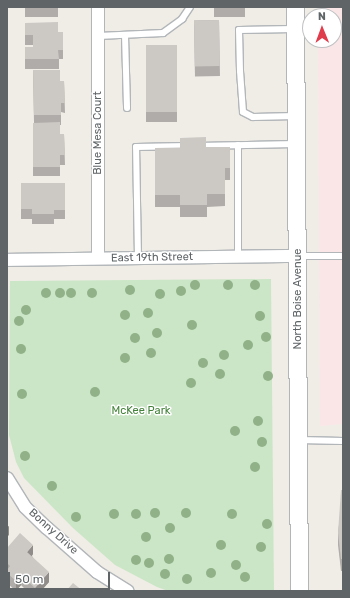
<!DOCTYPE html>
<html>
<head>
<meta charset="utf-8">
<style>
	body { margin:0 }
	#map { position:relative; width:350px; height:598px; overflow:hidden; background:#f0ede7; font-family:Rubik,sans-serif }
	div>[style] { position:absolute }
	.medical>* { inset:0; background:#fbe6e7 }
	.green>* { inset:0; background:#cbe6c6 }
	.roads { filter:drop-shadow(1px 0 #b2b6b9) drop-shadow(-1px 0 #b2b6b9) drop-shadow(0 1px #b2b6b9) drop-shadow(0 -1px #b2b6b9) }
	.lane>* { height:6px; margin:-3px; padding:0 3px; transform-origin:3px; border-radius:3px; background:#fff }
	.street>* { height:12px; margin:-6px; padding:0 6px; transform-origin:6px; border-radius:6px; background:#fff }
	.secondary>* { height:17px; margin:-8.5px; padding:0 8.5px; transform-origin:8.5px; border-radius:8.5px; background:#fff }
	.trees>* { width:10px; height:10px; margin:-5px; border-radius:50%; background:#91b288 }
	.wall>* { inset:0; background:#afaca9; transform-origin:0 0 }
	.shaded-wall>* { inset:0; background:#8f8c89 }
	.building>* { inset:0; background:#ccc8c4; transform-origin:0 0 }
	span { translate:-50% -50%; white-space:nowrap; text-align:center; line-height:1.15; -webkit-text-stroke:3px #fff; paint-order:stroke }
	.street-label { font-size:11px; color:#5f6467 }
	.park-label { font-size:11px; color:#43823a }
	.frame { position:absolute; inset:0; border:8px solid #5f6467; pointer-events:none }
	.north { position:absolute; left:302px; top:8px; width:40px; height:40px; box-sizing:border-box; background:#fff; border:1px solid #bfc1c2; border-radius:50%; rotate:359deg; font-size:11px; font-weight:700; line-height:16px; text-align:center; color:#5f6467 }
	.north::after { content:''; display:block; margin:auto; width:14px; height:18px; background:#e03d4c; clip-path:polygon(50% 0,100% 100%,50% 72%,0 100%) }
	.scale { position:absolute; left:8px; top:572px; width:102px; height:18px; box-sizing:border-box; border:2px solid #5f6467; border-top:0; padding-left:5px; font-size:12px; line-height:14px; white-space:nowrap; color:#5f6467; -webkit-text-stroke:3px #fff; paint-order:stroke }
</style>
</head>
<body>
<div id="map">
	<div class="medical">
		<div style="clip-path:polygon(318px 7px,343px 7px,343px 424px,320px 426px,318px 40px,334px 40px,334px 16px,318px 16px)"></div>
	</div>
	<div class="green">
		<div style="clip-path:polygon(271px 279px,274px 591px,168px 591px,157px 587px,115px 565px,73px 528px,24px 478px,16px 462px,9px 435px,10px 281px)"></div>
	</div>
	<div class="roads">
		<div class="lane">
			<div style="left:293px;top:29px;width:54px;rotate:178.9deg"></div>
			<div style="left:239px;top:30px;width:41px;rotate:88.6deg"></div>
			<div style="left:240px;top:71px;width:41px;rotate:85.8deg"></div>
			<div style="left:243px;top:112px;width:11px;rotate:27deg"></div>
			<div style="left:253px;top:117px;width:42px;rotate:-1.4deg"></div>
			<div style="left:125px;top:35px;width:73px;rotate:88.4deg"></div>
			<div style="left:98px;top:36px;width:65px;rotate:-2.6deg"></div>
			<div style="left:163px;top:33px;width:24px;rotate:-36deg"></div>
			<div style="left:182px;top:19px;width:14px;rotate:-56deg"></div>
			<div style="left:238px;top:145px;width:112px;rotate:90deg"></div>
			<div style="left:198px;top:146px;width:97px;rotate:-1.2deg"></div>
			<div style="left:298px;top:256px;width:45px"></div>
			<div style="left:138px;top:258px;width:111px;rotate:-91deg"></div>
			<div style="left:136px;top:147px;width:51px;rotate:-1.1deg"></div>
			<div style="left:299px;top:440px;width:44px;rotate:1.3deg"></div>
		</div>
		<div class="street">
			<div style="left:98px;top:7px;width:251px;rotate:90deg"></div>
			<div style="left:7px;top:260px;width:291px;rotate:-0.8deg"></div>
			<div style="left:7px;top:478px;width:34px;rotate:58deg"></div>
			<div style="left:25px;top:507px;width:30px;rotate:44deg"></div>
			<div style="left:47px;top:528px;width:67px;rotate:41.3deg"></div>
			<div style="left:97px;top:572px;width:36px;rotate:32deg"></div>
		</div>
		<div class="secondary">
			<div style="left:295px;top:7px;width:584px;rotate:89.61deg"></div>
		</div>
	</div>
	<div class="trees">
		<div style="left:195px;top:285px"></div>
		<div style="left:228px;top:285px"></div>
		<div style="left:255px;top:285px"></div>
		<div style="left:130px;top:290px"></div>
		<div style="left:181px;top:291px"></div>
		<div style="left:46px;top:293px"></div>
		<div style="left:60px;top:293px"></div>
		<div style="left:71px;top:293px"></div>
		<div style="left:92px;top:293px"></div>
		<div style="left:160px;top:294px"></div>
		<div style="left:26px;top:310px"></div>
		<div style="left:148px;top:313px"></div>
		<div style="left:125px;top:315px"></div>
		<div style="left:260px;top:316px"></div>
		<div style="left:19px;top:321px"></div>
		<div style="left:192px;top:325px"></div>
		<div style="left:157px;top:333px"></div>
		<div style="left:266px;top:337px"></div>
		<div style="left:135px;top:338px"></div>
		<div style="left:248px;top:345px"></div>
		<div style="left:21px;top:349px"></div>
		<div style="left:151px;top:353px"></div>
		<div style="left:224px;top:355px"></div>
		<div style="left:125px;top:358px"></div>
		<div style="left:203px;top:363px"></div>
		<div style="left:220px;top:374px"></div>
		<div style="left:268px;top:376px"></div>
		<div style="left:191px;top:383px"></div>
		<div style="left:95px;top:392px"></div>
		<div style="left:22px;top:394px"></div>
		<div style="left:258px;top:421px"></div>
		<div style="left:235px;top:431px"></div>
		<div style="left:262px;top:442px"></div>
		<div style="left:25px;top:456px"></div>
		<div style="left:255px;top:467px"></div>
		<div style="left:52px;top:486px"></div>
		<div style="left:155px;top:513px"></div>
		<div style="left:186px;top:513px"></div>
		<div style="left:114px;top:514px"></div>
		<div style="left:136px;top:514px"></div>
		<div style="left:232px;top:514px"></div>
		<div style="left:76px;top:517px"></div>
		<div style="left:267px;top:524px"></div>
		<div style="left:170px;top:528px"></div>
		<div style="left:146px;top:537px"></div>
		<div style="left:221px;top:545px"></div>
		<div style="left:261px;top:547px"></div>
		<div style="left:169px;top:559px"></div>
		<div style="left:136px;top:560px"></div>
		<div style="left:149px;top:563px"></div>
		<div style="left:236px;top:565px"></div>
		<div style="left:211px;top:573px"></div>
		<div style="left:165px;top:574px"></div>
		<div style="left:245px;top:577px"></div>
		<div style="left:187px;top:579px"></div>
	</div>
	<div class="wall">
		<div style="clip-path:polygon(25px 7px,63px 7px,58px 8px,58px 17px,25px 17px)"></div>
		<div style="left:128px;top:7px;width:29px;height:1px"></div>
		<div style="left:214px;top:7px;width:31px;height:10px"></div>
		<div style="left:219px;top:20px;width:56px;height:25px;rotate:89deg"></div>
		<div style="clip-path:polygon(25px 23px,58px 32px,63px 50px,63px 59px,59px 59px,59px 69px,25px 69px,25px 47px,33px 47px,33px 45px,25px 45px)"></div>
		<div style="left:146px;top:45px;width:31px;height:77px"></div>
		<div style="clip-path:polygon(33px 70px,60px 81px,64px 81px,65px 113px,61px 112px,61px 125px,60px 125px,60px 134px,64px 134px,65px 165px,60px 165px,60px 176px,33px 176px,33px 123px,34px 123px)"></div>
		<div style="clip-path:polygon(230px 147px,230px 180px,225px 180px,225px 206px,207px 207px,207px 217px,180px 217px,180px 207px,155px 207px,155px 148px)"></div>
		<div style="clip-path:polygon(21px 183px,65px 183px,65px 219px,54px 219px,54px 224px,32px 224px,32px 219px,21px 219px)"></div>
		<div style="clip-path:polygon(343px 490px,343px 571px,341px 571px,338px 545px,338px 533px)"></div>
		<div style="clip-path:polygon(7px 548px,33px 554px,32px 556px,49px 582px,41px 591px,27px 591px,21px 585px,16px 591px,7px 583px)"></div>
	</div>
	<div class="shaded-wall">
		<div style="clip-path:polygon(9px 526px,9px 535px,7px 537px,7px 527px)"></div>
		<div style="clip-path:polygon(33px 545px,33px 554px,27px 562px,27px 552px)"></div>
		<div style="clip-path:polygon(49px 572px,49px 582px,41px 591px,35px 591px,35px 588px)"></div>
		<div style="clip-path:polygon(21px 575px,21px 585px,16px 591px,16px 581px)"></div>
	</div>
	<div class="building">
		<div style="clip-path:polygon(25px 7px,58px 7px,25px 8px)"></div>
		<div style="left:219px;top:20px;width:46px;height:25px;rotate:89deg"></div>
		<div style="clip-path:polygon(58px 22px,58px 32px,63px 32px,63px 50px,58px 50px,59px 59px,25px 59px,25px 47px,33px 47px,33px 35px,25px 35px,25px 23px)"></div>
		<div style="left:146px;top:45px;width:31px;height:67px"></div>
		<div style="clip-path:polygon(33px 70px,60px 70px,60px 81px,64px 81px,65px 103px,61px 103px,61px 115px,34px 115px)"></div>
		<div style="clip-path:polygon(60px 122px,60px 134px,64px 134px,65px 155px,60px 155px,60px 167px,33px 167px,33px 123px)"></div>
		<div style="clip-path:polygon(206px 137px,206px 147px,230px 147px,230px 168px,225px 168px,225px 194px,207px 194px,207px 205px,180px 205px,180px 195px,155px 195px,155px 148px,180px 148px,180px 138px)"></div>
		<div style="clip-path:polygon(21px 183px,65px 183px,65px 210px,54px 210px,54px 214px,32px 214px,32px 209px,21px 209px)"></div>
		<div style="clip-path:polygon(341px 490px,343px 490px,343px 559px,341px 559px,338px 533px)"></div>
		<div style="clip-path:polygon(20px 533px,33px 545px,27px 552px,49px 572px,35px 588px,21px 575px,16px 581px,7px 573px,7px 570px,10px 566px,7px 563px,7px 548px)"></div>
		<div style="clip-path:polygon(73px 583px,83px 591px,66px 591px)"></div>
	</div>
	<div class="street-label">
		<span style="left:98px;top:133px;rotate:-90deg">Blue Mesa Court</span>
		<span style="left:152px;top:258px;rotate:-1deg">East 19th Street</span>
		<span style="left:298px;top:299px;rotate:-90deg">North Boise Avenue</span>
		<span style="left:53px;top:532px;rotate:42deg">Bonny Drive</span>
	</div>
	<div class="park-label">
		<span style="left:141px;top:411px">McKee Park</span>
	</div>
	<div class="frame"></div>
	<div class="north">N</div>
	<div class="scale">50 m</div>
</div>
</body>
</html>
